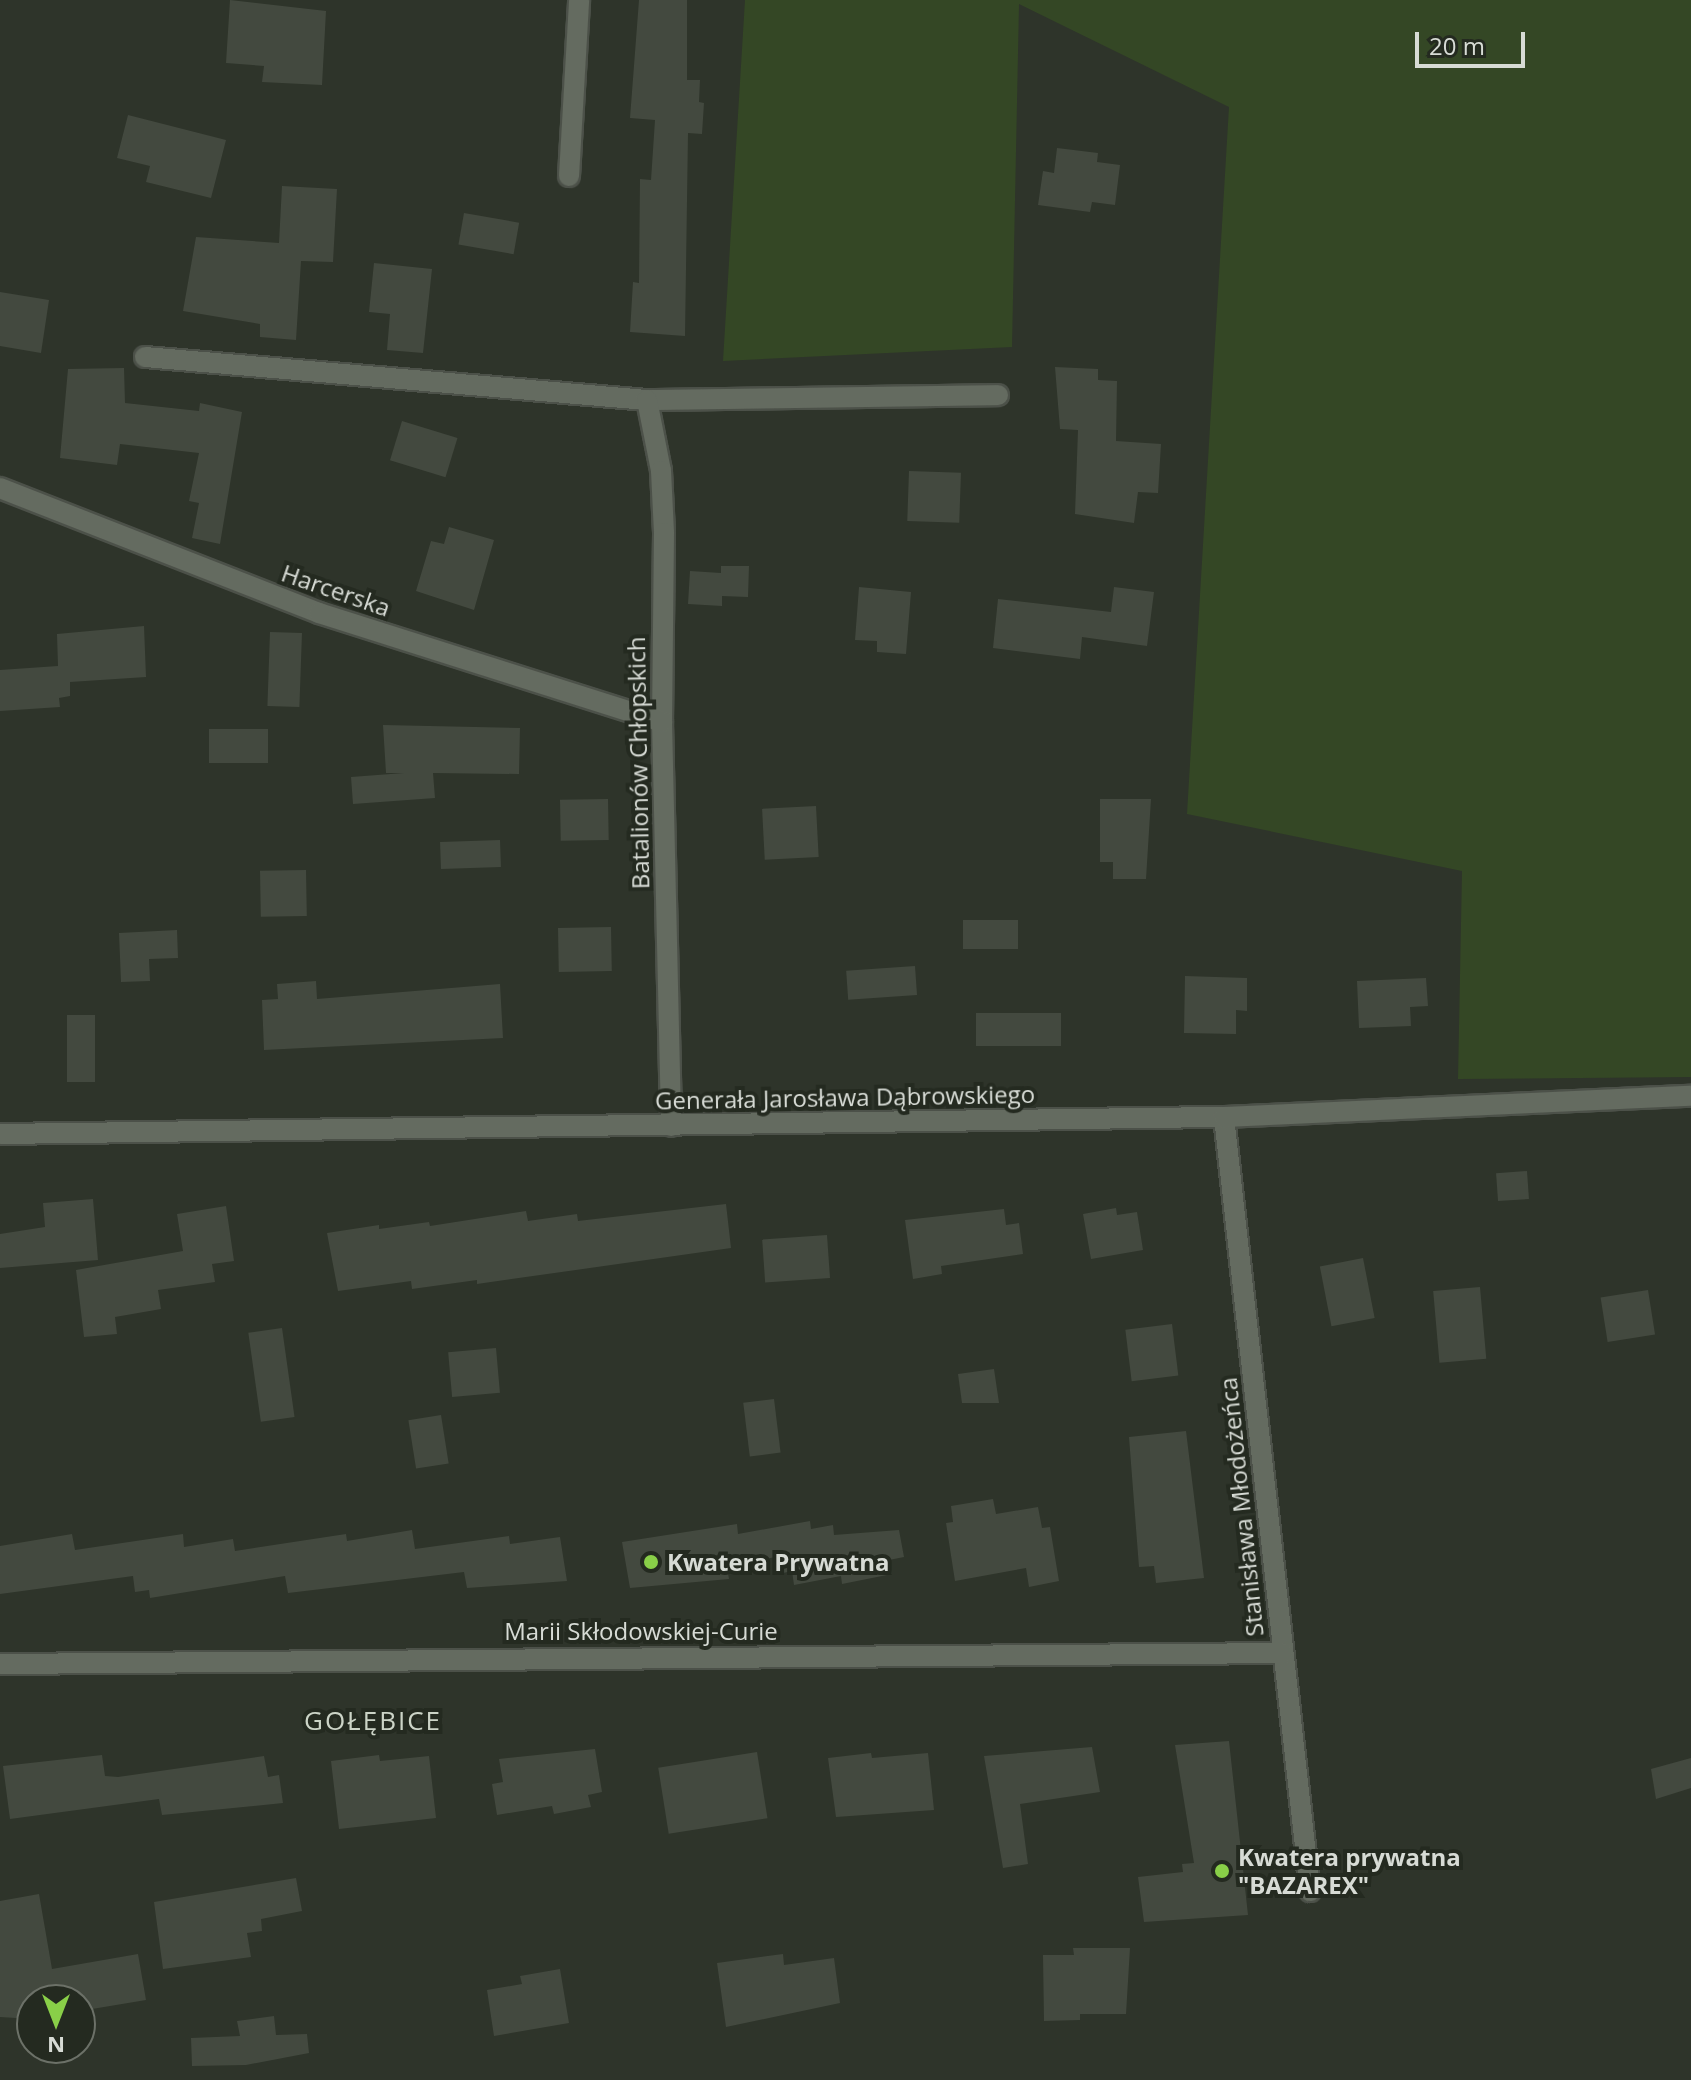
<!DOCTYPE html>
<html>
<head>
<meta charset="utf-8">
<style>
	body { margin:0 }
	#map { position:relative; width:1691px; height:2080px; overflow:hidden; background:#2e342a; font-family:"Open Sans",sans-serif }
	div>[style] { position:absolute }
	.green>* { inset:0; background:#344725 }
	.building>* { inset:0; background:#43493f; transform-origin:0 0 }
	.roads { filter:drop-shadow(2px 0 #4c5149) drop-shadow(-2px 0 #4c5149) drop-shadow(0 2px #4c5149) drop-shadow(0 -2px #4c5149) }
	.minor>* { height:20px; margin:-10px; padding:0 10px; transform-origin:10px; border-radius:10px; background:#646b60 }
	.dots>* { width:22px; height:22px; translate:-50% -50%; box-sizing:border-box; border:4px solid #242a20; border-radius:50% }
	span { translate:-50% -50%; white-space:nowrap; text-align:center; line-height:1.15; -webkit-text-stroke:8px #242a20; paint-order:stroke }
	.street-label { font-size:24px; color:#d7dbd5 }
	.poi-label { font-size:24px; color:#d7dbd5; font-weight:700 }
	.left { translate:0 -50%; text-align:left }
	.neighbourhood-label { font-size:26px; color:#ccd4c7; letter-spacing:2px }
	.north { position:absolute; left:16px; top:1984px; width:80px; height:80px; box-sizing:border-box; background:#242a20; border:2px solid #6c7168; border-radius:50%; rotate:180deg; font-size:22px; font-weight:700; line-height:32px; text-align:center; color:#d7dbd5 }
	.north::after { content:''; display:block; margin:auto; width:28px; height:36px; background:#89cf48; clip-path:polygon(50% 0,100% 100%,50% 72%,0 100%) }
	.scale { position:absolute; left:1415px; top:32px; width:110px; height:36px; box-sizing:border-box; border:4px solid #d7dbd5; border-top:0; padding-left:10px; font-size:24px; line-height:28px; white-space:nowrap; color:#d7dbd5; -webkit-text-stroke:6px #242a20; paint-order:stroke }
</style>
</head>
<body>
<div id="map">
	<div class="green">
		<div style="clip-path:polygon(745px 0,1691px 0,1691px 1077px,1458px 1079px,1462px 871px,1187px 814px,1229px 107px,1019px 4px,1012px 347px,723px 361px)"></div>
	</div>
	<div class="building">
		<div style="clip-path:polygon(230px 0,326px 11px,322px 85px,262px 82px,264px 66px,226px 63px)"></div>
		<div style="clip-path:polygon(639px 0,687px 0,687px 80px,700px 80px,699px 102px,704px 103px,702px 134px,688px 133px,685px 336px,630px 332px,633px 282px,639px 283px,640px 179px,651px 180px,655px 120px,630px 118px)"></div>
		<div style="clip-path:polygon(128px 115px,226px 140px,211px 198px,146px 182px,150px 166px,117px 158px)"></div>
		<div style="clip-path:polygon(1057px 148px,1098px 153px,1097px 162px,1120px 165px,1115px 205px,1092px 202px,1090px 212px,1038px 205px,1043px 171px,1054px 173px)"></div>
		<div style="clip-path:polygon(282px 186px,337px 189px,333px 262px,301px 261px,296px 340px,260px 337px,260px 324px,183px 311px,196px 237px,279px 243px)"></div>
		<div style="left:464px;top:213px;width:56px;height:32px;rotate:10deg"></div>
		<div style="clip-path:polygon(374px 263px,432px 269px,423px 353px,387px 350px,390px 314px,369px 312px)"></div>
		<div style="clip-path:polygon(0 292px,49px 300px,41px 353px,0 346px)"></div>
		<div style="clip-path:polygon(1055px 367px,1098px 369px,1098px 380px,1117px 381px,1116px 441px,1161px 444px,1158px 493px,1138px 492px,1134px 523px,1075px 514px,1078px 430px,1060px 429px)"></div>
		<div style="clip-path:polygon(124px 368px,125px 403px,199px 411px,200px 403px,242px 412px,220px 544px,192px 538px,199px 503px,189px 501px,199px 453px,120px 444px,117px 465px,60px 458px,68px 369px)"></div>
		<div style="left:402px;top:421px;width:58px;height:41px;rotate:17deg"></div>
		<div style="left:909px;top:471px;width:52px;height:50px;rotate:2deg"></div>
		<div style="clip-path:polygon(449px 527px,494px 540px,474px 610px,416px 591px,431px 541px,444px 544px)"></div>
		<div style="clip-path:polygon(721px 566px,749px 566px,748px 597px,722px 596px,722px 606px,688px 604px,690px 571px,721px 573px)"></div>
		<div style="clip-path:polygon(859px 587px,911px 592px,906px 654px,877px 652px,877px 641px,855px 640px)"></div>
		<div style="clip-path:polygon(1114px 587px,1154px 592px,1147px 646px,1082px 637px,1080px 659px,993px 648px,998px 599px,1111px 612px)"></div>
		<div style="clip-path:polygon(144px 626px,146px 677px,70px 682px,70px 696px,59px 698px,60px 707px,0 711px,0 670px,58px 666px,57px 634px)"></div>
		<div style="left:270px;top:632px;width:32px;height:74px;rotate:2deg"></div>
		<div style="clip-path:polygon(383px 725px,520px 728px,519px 774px,433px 773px,435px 798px,353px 804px,351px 777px,404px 773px,386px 773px)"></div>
		<div style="left:268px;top:729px;width:34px;height:59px;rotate:90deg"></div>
		<div style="left:608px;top:799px;width:41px;height:48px;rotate:89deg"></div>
		<div style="clip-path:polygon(1100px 799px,1151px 799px,1146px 879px,1113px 879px,1113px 862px,1100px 862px)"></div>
		<div style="left:816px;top:806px;width:51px;height:54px;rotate:87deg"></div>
		<div style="left:500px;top:840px;width:27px;height:60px;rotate:88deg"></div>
		<div style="left:306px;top:870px;width:46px;height:46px;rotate:89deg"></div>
		<div style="left:1018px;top:920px;width:29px;height:55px;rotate:90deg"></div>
		<div style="left:611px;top:927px;width:44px;height:53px;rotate:89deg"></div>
		<div style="clip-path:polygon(177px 930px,178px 958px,149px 959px,150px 981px,121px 982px,119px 933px)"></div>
		<div style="left:915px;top:966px;width:29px;height:69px;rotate:86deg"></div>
		<div style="clip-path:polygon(1185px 976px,1247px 978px,1247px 1011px,1236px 1010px,1236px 1034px,1184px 1033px)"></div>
		<div style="clip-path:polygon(1426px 978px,1428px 1006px,1410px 1007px,1411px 1026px,1359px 1028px,1357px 981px)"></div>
		<div style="clip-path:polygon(316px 981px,317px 999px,500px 984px,503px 1038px,264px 1050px,262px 1000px,278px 999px,277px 984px)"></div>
		<div style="left:1061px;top:1013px;width:33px;height:85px;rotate:90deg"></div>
		<div style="left:67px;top:1015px;width:28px;height:67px"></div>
		<div style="left:1527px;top:1171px;width:28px;height:31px;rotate:86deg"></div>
		<div style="clip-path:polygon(93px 1199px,98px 1260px,0 1268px,0 1234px,45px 1227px,43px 1203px)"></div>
		<div style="clip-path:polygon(726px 1204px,731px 1248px,477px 1284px,477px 1280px,412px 1289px,411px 1281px,338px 1291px,327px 1233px,379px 1225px,379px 1229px,429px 1222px,430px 1226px,526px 1211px,528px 1221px,577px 1214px,578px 1221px)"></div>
		<div style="clip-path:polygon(226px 1206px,234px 1261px,212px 1264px,215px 1282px,158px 1290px,161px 1309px,115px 1317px,117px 1334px,84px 1337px,76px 1270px,183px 1251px,177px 1214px)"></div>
		<div style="clip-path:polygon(1116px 1208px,1117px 1215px,1137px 1212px,1143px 1250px,1091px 1259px,1083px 1214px)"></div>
		<div style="clip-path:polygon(1004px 1209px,1006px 1225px,1019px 1223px,1023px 1254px,941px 1266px,942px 1274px,913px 1279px,905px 1220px)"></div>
		<div style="left:827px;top:1235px;width:43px;height:65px;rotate:86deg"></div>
		<div style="left:1363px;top:1258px;width:61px;height:44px;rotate:79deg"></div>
		<div style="left:1480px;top:1287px;width:72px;height:47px;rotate:85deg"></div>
		<div style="left:1648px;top:1290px;width:45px;height:48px;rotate:81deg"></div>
		<div style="left:1172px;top:1324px;width:52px;height:47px;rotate:83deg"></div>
		<div style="left:282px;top:1328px;width:90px;height:34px;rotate:82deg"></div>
		<div style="left:496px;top:1348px;width:45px;height:48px;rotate:85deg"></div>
		<div style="clip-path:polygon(994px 1369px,999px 1403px,962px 1403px,958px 1374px)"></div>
		<div style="left:774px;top:1399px;width:54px;height:31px;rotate:83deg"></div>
		<div style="left:441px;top:1415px;width:49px;height:33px;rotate:81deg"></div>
		<div style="clip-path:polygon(1186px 1431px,1204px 1578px,1156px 1583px,1154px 1566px,1139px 1567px,1129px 1437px)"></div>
		<div style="clip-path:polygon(993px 1499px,996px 1514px,1038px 1507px,1042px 1528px,1050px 1527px,1059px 1581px,1029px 1587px,1026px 1568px,955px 1581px,946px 1523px,953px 1522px,951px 1506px)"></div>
		<div style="clip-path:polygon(810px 1521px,811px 1529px,833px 1525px,834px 1535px,899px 1530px,904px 1557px,889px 1560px,892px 1574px,842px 1584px,841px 1576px,794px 1585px,792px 1571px,783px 1573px,780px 1556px,727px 1567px,729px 1579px,630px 1588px,622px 1542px,737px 1524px,738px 1534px)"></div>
		<div style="clip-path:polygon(412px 1530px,415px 1549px,509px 1536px,510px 1544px,560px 1537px,567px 1581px,467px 1588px,464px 1572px,288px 1593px,285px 1576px,150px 1598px,149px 1590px,135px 1592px,133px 1576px,0 1594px,0 1546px,72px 1534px,75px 1550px,183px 1534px,184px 1547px,233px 1539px,235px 1551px,346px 1534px,347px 1541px)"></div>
		<div style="clip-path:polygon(1229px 1741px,1248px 1915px,1144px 1922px,1138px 1877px,1183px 1872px,1182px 1864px,1194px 1863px,1175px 1745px)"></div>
		<div style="clip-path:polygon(1092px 1747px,1100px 1792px,1020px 1804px,1028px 1864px,1003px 1868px,984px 1756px)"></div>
		<div style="clip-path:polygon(595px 1749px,602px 1792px,588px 1795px,591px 1807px,554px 1814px,552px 1806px,497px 1815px,492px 1784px,503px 1782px,499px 1759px)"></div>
		<div style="left:757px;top:1752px;width:67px;height:100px;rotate:81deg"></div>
		<div style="clip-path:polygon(871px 1753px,872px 1758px,928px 1753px,934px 1810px,836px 1817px,828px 1758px)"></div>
		<div style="clip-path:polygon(102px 1755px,105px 1776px,118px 1777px,264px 1756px,268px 1777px,279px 1775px,283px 1803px,162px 1815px,159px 1799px,10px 1819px,3px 1766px)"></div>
		<div style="clip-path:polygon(379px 1755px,380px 1761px,429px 1756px,436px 1818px,339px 1829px,331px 1761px)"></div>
		<div style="clip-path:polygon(1691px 1758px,1691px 1788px,1656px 1799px,1651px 1769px)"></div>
		<div style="clip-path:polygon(296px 1878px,302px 1911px,261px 1919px,262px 1931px,247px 1933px,251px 1957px,163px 1969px,154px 1902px)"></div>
		<div style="clip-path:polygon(39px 1894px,52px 1969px,138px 1954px,146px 2000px,80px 2011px,80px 2000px,32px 2000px,32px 2019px,0 2017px,0 1901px)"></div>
		<div style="clip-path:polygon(1073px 1948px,1130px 1948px,1126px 2014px,1080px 2014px,1080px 2020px,1044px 2021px,1043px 1955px,1074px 1955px)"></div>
		<div style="clip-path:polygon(783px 1954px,784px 1965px,834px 1958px,840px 2003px,726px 2027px,717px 1963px)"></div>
		<div style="clip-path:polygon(560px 1969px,569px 2023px,494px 2036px,487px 1990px,522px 1984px,520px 1976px)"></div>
		<div style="clip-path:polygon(274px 2016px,276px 2035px,307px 2034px,309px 2053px,246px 2065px,192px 2066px,191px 2038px,240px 2036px,237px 2021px)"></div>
	</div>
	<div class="roads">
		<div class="minor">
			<div style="left:569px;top:176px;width:176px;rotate:-86.7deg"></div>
			<div style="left:145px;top:357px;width:504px;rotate:4.9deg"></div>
			<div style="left:647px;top:400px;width:351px;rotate:-0.8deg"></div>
			<div style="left:647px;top:400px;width:72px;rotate:78.8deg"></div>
			<div style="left:661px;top:471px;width:62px;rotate:87.2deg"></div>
			<div style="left:664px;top:533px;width:189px;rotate:90.6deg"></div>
			<div style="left:662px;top:722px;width:404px;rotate:88.7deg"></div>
			<div style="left:0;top:488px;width:343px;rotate:21.4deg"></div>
			<div style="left:319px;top:613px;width:360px;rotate:17.6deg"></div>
			<div style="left:1224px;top:1117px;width:779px;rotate:83.66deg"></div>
			<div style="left:0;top:1134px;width:1224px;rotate:-0.8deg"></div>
			<div style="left:1224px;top:1117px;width:467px;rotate:-2.6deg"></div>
			<div style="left:0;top:1664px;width:1283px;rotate:-0.49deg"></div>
		</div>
	</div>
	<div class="dots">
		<div style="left:651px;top:1562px;background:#89cf48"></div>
		<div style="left:1222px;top:1871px;background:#89cf48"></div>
	</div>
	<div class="street-label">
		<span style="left:336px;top:590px;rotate:19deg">Harcerska</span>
		<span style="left:638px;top:763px;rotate:-91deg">Batalionów Chłopskich</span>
		<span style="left:845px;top:1097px;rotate:-1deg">Generała Jarosława Dąbrowskiego</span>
		<span style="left:1241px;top:1507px;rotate:-96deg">Stanisława Młodożeńca</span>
		<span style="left:641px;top:1631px">Marii Skłodowskiej-Curie</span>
	</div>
	<div class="poi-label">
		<span class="left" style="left:667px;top:1562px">Kwatera Prywatna</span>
		<span class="left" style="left:1238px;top:1871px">Kwatera prywatna<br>"BAZAREX"</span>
	</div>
	<div class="neighbourhood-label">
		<span style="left:373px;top:1721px">GOŁĘBICE</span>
	</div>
	<div class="north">N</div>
	<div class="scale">20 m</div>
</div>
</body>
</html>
